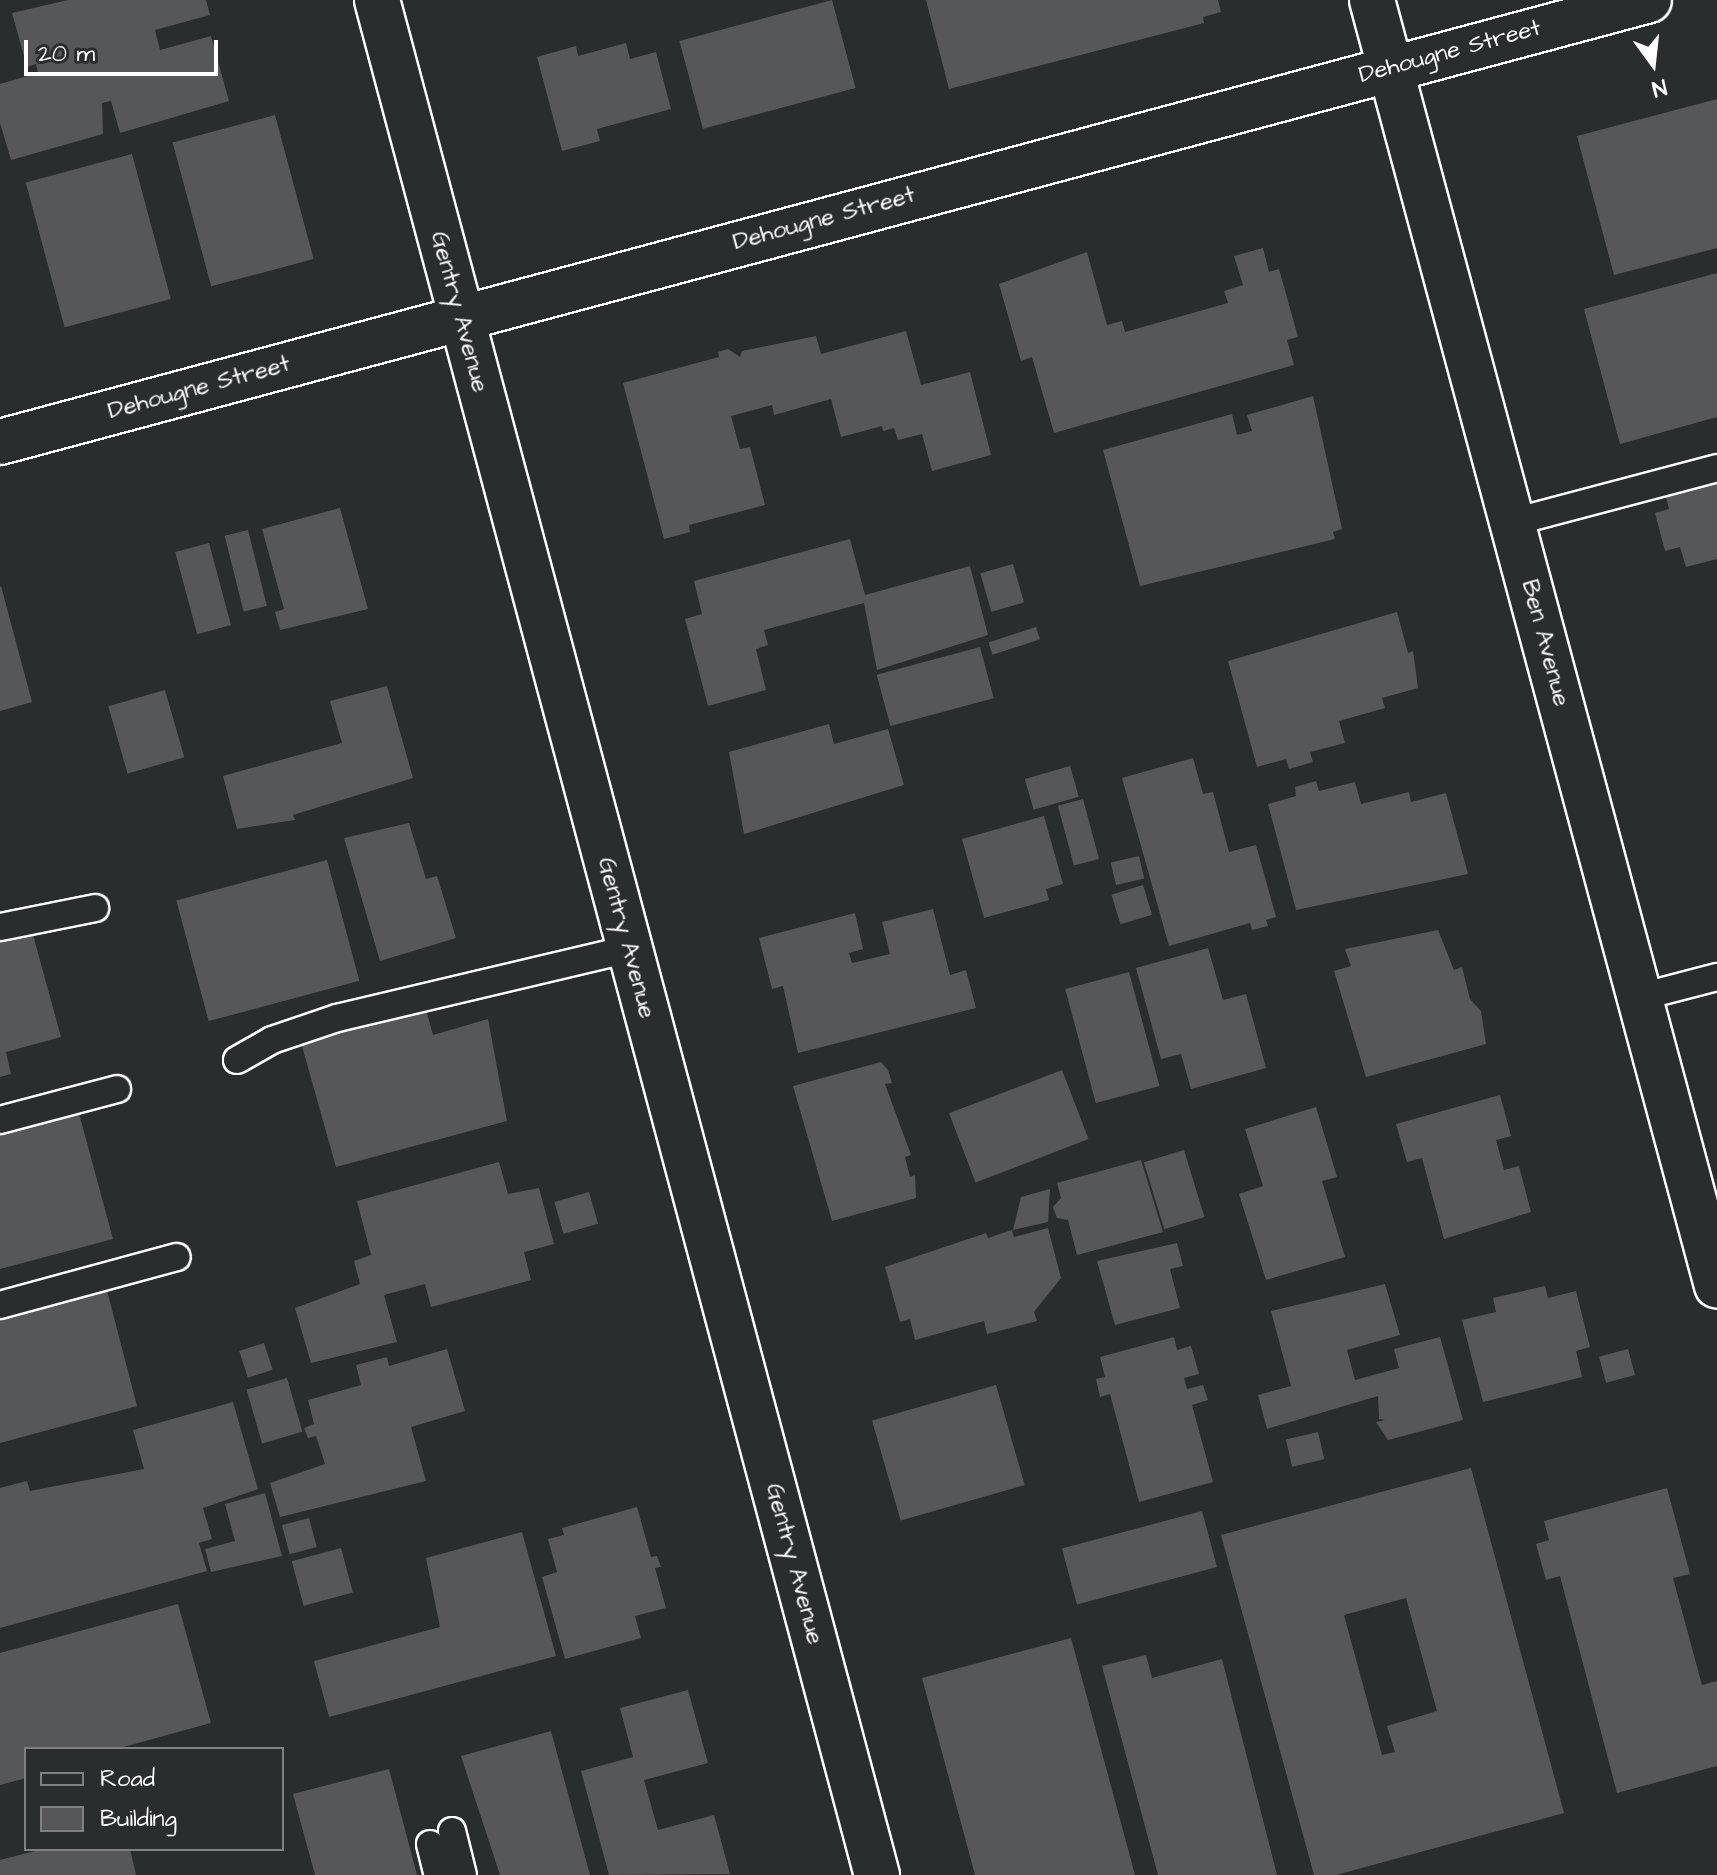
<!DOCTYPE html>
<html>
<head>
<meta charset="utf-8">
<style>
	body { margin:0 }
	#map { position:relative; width:1717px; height:1875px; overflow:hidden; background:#2a2d2e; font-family:"Architects Daughter",sans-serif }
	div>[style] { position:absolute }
	.building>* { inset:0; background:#555758; transform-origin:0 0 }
	.roads { filter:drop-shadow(2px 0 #fff) drop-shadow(-2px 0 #fff) drop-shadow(0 2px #fff) drop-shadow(0 -2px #fff) }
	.service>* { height:26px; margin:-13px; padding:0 13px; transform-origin:13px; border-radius:13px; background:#2a2d2e }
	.minor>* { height:44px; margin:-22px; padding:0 22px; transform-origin:22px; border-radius:22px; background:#2a2d2e }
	span { translate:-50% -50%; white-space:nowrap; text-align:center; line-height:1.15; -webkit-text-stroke:8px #2a2d2e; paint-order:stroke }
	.street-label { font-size:24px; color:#fff }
	.legend { position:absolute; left:24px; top:1747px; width:260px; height:104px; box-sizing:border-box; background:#2a2d2e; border:2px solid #7f8182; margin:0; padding:10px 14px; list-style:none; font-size:24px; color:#fff }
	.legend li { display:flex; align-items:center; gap:16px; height:40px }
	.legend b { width:40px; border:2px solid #7f8182 }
	.north { position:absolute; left:1613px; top:24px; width:80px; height:80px; -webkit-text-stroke:6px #2a2d2e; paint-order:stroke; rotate:165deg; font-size:22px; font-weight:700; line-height:32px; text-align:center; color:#fff }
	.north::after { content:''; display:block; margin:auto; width:28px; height:36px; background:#fff; clip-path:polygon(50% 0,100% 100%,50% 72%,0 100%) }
	.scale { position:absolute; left:24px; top:40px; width:194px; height:36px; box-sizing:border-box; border:4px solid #fff; border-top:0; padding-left:10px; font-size:24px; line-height:28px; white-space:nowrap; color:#fff; -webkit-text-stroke:6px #2a2d2e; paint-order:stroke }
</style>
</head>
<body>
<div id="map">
	<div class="building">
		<div style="clip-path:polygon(68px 0,206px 0,210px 15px,155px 30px,160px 50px,211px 36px,229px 101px,120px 133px,111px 101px,102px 103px,103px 134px,11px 160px,0 123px,0 84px,38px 73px,36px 64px,27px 67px,12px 13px)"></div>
		<div style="left:832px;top:0;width:91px;height:158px;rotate:75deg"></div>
		<div style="clip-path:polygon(926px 0,1218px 0,1221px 12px,1203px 17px,1204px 23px,949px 89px)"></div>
		<div style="clip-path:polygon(626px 43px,630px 59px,656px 52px,671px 109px,597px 129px,600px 141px,562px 151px,537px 57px,576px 46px,578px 56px)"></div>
		<div style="clip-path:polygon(1717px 99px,1717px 248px,1614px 275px,1577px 136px)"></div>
		<div style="left:275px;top:115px;width:149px;height:106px;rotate:75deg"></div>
		<div style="left:132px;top:154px;width:150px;height:110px;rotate:75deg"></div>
		<div style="clip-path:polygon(1263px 248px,1269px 272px,1279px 269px,1298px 337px,1287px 340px,1294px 365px,1054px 433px,1032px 357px,1021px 361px,999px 284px,1087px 252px,1107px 325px,1122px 321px,1125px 332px,1228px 303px,1224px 291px,1243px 285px,1234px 256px)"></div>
		<div style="clip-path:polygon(1717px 273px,1717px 417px,1620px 444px,1584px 309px)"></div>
		<div style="clip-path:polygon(906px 331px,921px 385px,970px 372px,991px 455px,932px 471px,922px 434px,898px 440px,894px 428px,883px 431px,882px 426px,841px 437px,831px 399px,774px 415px,772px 405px,731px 416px,740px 449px,750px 447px,765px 505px,689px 525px,690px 532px,664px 539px,623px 383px,719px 357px,718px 352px,728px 349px,740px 357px,742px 351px,816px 336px,821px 354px)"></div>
		<div style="clip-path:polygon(1313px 396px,1342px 529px,1333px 532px,1335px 539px,1140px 586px,1103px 450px,1232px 414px,1237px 435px,1252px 431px,1247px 415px)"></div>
		<div style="clip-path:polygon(1717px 474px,1717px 559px,1686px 567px,1680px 547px,1665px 551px,1655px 513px,1669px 509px,1664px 489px)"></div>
		<div style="clip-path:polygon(340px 508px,368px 609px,280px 630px,275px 612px,284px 609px,262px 529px)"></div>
		<div style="left:248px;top:530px;width:78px;height:24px;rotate:76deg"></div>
		<div style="clip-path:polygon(850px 539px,865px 595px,970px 566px,988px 635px,877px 670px,864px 603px,764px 630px,768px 645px,756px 649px,766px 690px,708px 706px,685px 619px,702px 614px,694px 581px)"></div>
		<div style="left:209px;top:543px;width:85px;height:35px;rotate:75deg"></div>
		<div style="left:1013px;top:564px;width:40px;height:34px;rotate:74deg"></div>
		<div style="clip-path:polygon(1px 586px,32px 702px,0 711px,0 587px)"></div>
		<div style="clip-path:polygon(1397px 612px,1408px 653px,1413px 651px,1418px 688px,1382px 698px,1385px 708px,1339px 721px,1345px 743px,1310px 752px,1313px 762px,1289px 769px,1286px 759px,1257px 767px,1228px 661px)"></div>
		<div style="left:1036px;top:627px;width:13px;height:50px;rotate:72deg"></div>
		<div style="left:980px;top:647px;width:53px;height:107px;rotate:75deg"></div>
		<div style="clip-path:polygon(387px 686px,413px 778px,293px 815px,295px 820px,237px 829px,223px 776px,342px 743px,330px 701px)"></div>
		<div style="left:165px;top:690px;width:70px;height:59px;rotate:74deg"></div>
		<div style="clip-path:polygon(829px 724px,834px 744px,888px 729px,904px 785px,744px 834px,729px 752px)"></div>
		<div style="clip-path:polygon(1193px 758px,1203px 794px,1213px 792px,1229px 852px,1256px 845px,1276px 917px,1266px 920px,1268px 926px,1252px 930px,1250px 923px,1169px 946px,1122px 778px)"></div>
		<div style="left:1070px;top:766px;width:32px;height:47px;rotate:74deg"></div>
		<div style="clip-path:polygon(1316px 781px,1319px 791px,1355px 782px,1361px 804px,1409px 792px,1411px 802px,1446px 793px,1468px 874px,1296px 910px,1268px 804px,1296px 796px,1295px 787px)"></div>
		<div style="left:1083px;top:799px;width:62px;height:26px;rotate:75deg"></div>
		<div style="clip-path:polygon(1044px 816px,1063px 884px,1046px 889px,1049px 900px,984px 918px,962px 839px)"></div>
		<div style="clip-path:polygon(409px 823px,426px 879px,437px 876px,456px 938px,380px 961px,344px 838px)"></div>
		<div style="left:1139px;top:856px;width:23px;height:29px;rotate:77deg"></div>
		<div style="left:327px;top:860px;width:125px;height:156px;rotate:75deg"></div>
		<div style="left:1143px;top:885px;width:31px;height:33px;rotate:73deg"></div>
		<div style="clip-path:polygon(933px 909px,950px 975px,966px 970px,976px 1008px,798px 1053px,783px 986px,772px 989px,759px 938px,855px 913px,863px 949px,849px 953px,852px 963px,890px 954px,882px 922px)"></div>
		<div style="clip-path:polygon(30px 924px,61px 1037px,6px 1052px,11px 1074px,0 1077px,0 932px)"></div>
		<div style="clip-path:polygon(1438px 930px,1454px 970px,1462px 967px,1470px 999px,1481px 1011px,1486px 1044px,1366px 1077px,1334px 971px,1351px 966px,1345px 949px)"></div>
		<div style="clip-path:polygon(1208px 948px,1223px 1000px,1246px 994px,1266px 1068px,1191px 1089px,1181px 1054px,1161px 1059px,1136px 968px)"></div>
		<div style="left:1129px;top:972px;width:118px;height:66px;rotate:75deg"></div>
		<div style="clip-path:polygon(425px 1006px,433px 1035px,488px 1019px,507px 1121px,336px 1167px,300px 1039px)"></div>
		<div style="clip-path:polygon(881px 1062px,888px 1070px,892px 1083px,885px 1084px,911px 1155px,905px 1157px,910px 1177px,915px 1175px,916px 1198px,832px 1221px,793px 1086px)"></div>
		<div style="left:1062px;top:1070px;width:74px;height:121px;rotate:69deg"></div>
		<div style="clip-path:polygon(1500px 1095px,1511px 1136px,1496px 1140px,1504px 1170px,1519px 1166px,1531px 1212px,1444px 1239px,1422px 1158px,1407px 1162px,1396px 1124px)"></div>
		<div style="clip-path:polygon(77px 1106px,113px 1239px,0 1269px,0 1127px)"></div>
		<div style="clip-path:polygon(1316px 1107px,1337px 1177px,1322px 1181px,1345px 1257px,1266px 1280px,1239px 1194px,1263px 1186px,1245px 1129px)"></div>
		<div style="left:1184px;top:1150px;width:70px;height:42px;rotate:73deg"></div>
		<div style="clip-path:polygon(1141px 1160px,1163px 1232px,1077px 1255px,1068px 1220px,1057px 1218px,1053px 1207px,1061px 1198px,1057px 1183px)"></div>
		<div style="clip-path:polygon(499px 1162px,508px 1194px,539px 1188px,554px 1244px,524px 1252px,531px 1280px,431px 1307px,425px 1284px,384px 1295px,397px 1342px,311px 1363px,295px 1308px,360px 1284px,354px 1261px,371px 1255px,357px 1201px)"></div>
		<div style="clip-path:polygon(1050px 1189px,1048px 1222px,1013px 1230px,1021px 1197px)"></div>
		<div style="left:589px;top:1192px;width:33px;height:36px;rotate:74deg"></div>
		<div style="clip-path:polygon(1048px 1228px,1061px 1278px,1034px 1312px,1037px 1321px,987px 1334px,984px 1321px,915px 1340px,910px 1319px,900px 1322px,885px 1267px,986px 1233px,988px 1238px,1012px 1230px,1014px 1237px)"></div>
		<div style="clip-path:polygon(1177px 1243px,1183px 1266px,1170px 1269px,1180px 1308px,1115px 1325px,1097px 1261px)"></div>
		<div style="clip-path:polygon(105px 1283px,137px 1406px,0 1443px,0 1311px)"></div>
		<div style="clip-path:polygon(1385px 1284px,1400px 1335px,1347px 1350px,1355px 1380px,1399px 1368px,1394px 1349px,1440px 1337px,1463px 1420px,1388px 1440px,1376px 1422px,1385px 1420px,1379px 1419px,1378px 1396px,1267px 1429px,1258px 1395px,1291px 1386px,1271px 1311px)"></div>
		<div style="clip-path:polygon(1545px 1286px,1548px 1298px,1576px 1291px,1590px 1347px,1576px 1351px,1582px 1377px,1483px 1402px,1462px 1320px,1496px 1312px,1493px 1298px)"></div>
		<div style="clip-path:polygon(1174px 1337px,1177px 1350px,1191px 1346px,1199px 1374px,1184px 1378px,1187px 1389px,1203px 1385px,1208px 1400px,1192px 1405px,1213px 1482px,1139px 1502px,1110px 1394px,1100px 1397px,1096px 1379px,1105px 1377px,1100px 1357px)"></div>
		<div style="left:264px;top:1343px;width:28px;height:26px;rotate:72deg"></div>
		<div style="clip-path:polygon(447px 1349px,465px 1411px,411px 1427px,426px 1481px,280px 1517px,270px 1483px,325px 1464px,316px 1436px,308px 1438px,304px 1428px,314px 1424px,308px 1400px,361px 1385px,356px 1365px,387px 1357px,389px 1366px)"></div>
		<div style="left:1628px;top:1349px;width:27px;height:30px;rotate:75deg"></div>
		<div style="left:287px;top:1378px;width:56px;height:42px;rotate:74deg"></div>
		<div style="left:996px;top:1385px;width:104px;height:129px;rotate:74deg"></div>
		<div style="clip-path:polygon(233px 1402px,258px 1489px,203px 1508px,212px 1539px,199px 1543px,207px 1571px,0 1628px,0 1488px,27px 1481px,30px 1491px,144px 1469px,133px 1430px)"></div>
		<div style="left:1318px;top:1432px;width:28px;height:33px;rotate:77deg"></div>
		<div style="clip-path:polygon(evenodd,1471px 1468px,1564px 1813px,1336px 1875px,1314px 1875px,1221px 1535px,1471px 1468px,1406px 1598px,1437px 1711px,1387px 1726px,1395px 1752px,1382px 1755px,1344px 1615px,1406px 1598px)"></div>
		<div style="clip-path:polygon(1667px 1488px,1690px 1574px,1673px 1578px,1702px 1685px,1717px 1681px,1717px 1766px,1617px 1793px,1560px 1576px,1546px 1580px,1536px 1544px,1549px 1540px,1544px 1521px)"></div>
		<div style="clip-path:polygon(265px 1493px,282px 1556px,211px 1572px,205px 1549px,235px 1541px,225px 1504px)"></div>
		<div style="clip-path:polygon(637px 1507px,651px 1557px,657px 1556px,661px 1567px,655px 1568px,666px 1608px,635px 1616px,641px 1638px,565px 1659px,542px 1577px,557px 1572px,548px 1539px,564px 1535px,562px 1528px)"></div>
		<div style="left:1202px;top:1511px;width:58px;height:145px;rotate:75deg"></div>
		<div style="left:309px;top:1518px;width:30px;height:28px;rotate:75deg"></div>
		<div style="clip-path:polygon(522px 1532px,556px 1656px,329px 1717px,314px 1661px,440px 1627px,426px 1558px)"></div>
		<div style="left:341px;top:1548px;width:46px;height:51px;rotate:75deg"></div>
		<div style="clip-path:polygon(178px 1604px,211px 1723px,116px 1749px,26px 1749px,26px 1778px,0 1785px,0 1653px)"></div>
		<div style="clip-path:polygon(1071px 1638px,1135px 1875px,975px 1875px,922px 1678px)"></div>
		<div style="clip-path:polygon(1146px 1655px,1152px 1678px,1222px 1659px,1277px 1875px,1158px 1875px,1102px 1666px)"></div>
		<div style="clip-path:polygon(688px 1690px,708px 1763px,644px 1780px,658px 1830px,714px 1815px,730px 1874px,609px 1875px,581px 1771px,633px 1757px,620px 1708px)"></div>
		<div style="clip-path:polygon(551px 1731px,590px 1875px,500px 1875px,461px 1756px)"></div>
		<div style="clip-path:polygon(389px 1769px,417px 1875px,315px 1875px,293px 1794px)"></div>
		<div style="clip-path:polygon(43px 1849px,130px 1849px,136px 1875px,0 1875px,0 1860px)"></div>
	</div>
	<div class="roads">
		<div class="service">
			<div style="left:1513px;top:522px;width:211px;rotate:-14.8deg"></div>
			<div style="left:0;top:927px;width:97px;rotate:-11.3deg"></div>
			<div style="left:1640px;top:997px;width:80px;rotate:-14.6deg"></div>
			<div style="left:237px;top:1060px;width:40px;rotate:-29.7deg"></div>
			<div style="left:272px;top:1040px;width:69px;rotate:-18.7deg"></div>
			<div style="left:337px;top:1018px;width:299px;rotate:-13.3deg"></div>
			<div style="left:0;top:1120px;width:121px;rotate:-14.8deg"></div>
			<div style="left:0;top:1305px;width:183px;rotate:-15.2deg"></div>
			<div style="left:452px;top:1831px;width:45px;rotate:76deg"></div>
			<div style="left:430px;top:1844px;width:32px;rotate:76deg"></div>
		</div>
		<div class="minor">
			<div style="left:377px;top:0;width:1941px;rotate:75.07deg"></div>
			<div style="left:1372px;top:0;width:1331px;rotate:74.98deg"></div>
			<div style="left:0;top:442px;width:1707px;rotate:-15deg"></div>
		</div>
	</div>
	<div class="street-label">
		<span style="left:1450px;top:52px;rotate:-15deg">Dehougne Street</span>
		<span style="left:824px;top:219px;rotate:-15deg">Dehougne Street</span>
		<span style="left:459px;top:312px;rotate:75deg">Gentry Avenue</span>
		<span style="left:199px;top:388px;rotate:-15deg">Dehougne Street</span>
		<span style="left:1545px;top:643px;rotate:75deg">Ben Avenue</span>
		<span style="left:626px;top:938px;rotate:75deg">Gentry Avenue</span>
		<span style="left:794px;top:1564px;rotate:75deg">Gentry Avenue</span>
	</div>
	<ul class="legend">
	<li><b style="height:10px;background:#2a2d2e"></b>Road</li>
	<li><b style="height:22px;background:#555758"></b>Building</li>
	</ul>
	<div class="north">N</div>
	<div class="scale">20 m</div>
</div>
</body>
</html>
